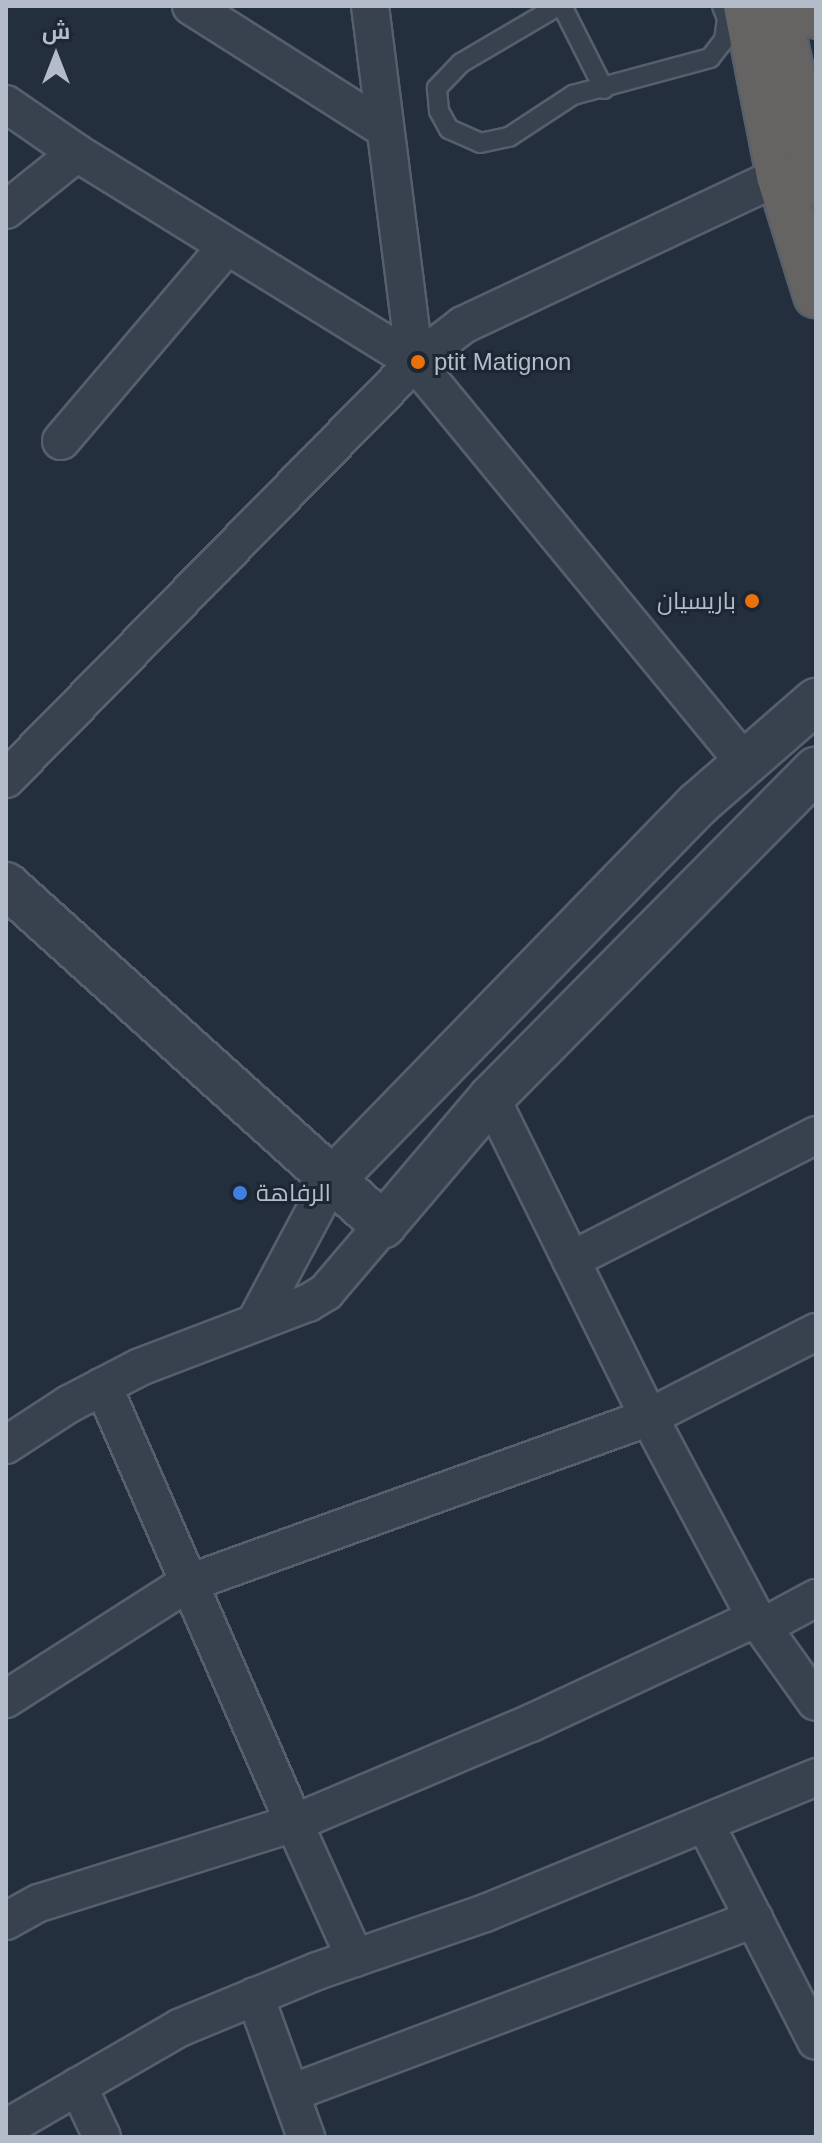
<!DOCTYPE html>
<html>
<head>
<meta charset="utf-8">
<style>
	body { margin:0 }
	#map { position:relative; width:822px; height:2143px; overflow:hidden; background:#242f3e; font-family:Arial,Cairo,sans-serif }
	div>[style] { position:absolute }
	.roads { filter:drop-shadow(2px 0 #565f6c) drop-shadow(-2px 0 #565f6c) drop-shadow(0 2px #565f6c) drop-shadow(0 -2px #565f6c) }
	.service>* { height:18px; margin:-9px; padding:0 9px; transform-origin:9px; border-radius:9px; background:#38414e }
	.minor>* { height:36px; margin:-18px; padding:0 18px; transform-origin:18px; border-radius:18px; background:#38414e }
	.tertiary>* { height:44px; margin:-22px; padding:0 22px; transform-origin:22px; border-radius:22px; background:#38414e }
	.trunk>* { height:44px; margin:-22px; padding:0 22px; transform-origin:22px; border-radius:22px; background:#656462 }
	.dots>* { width:22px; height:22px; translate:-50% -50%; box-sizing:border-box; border:4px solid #1d2633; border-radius:50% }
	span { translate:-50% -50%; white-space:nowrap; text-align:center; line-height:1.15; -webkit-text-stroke:6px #1d2633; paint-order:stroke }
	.poi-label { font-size:24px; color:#b4bcc9 }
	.left { translate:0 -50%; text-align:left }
	.right { translate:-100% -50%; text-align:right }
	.frame { position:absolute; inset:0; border:8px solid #b4bcc9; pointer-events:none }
	.north { position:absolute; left:16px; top:16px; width:80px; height:80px; -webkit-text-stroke:6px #1d2633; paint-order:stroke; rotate:0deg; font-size:22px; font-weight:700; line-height:32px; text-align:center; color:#b4bcc9 }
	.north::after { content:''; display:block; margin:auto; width:28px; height:36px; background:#b4bcc9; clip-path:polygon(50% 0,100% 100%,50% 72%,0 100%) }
</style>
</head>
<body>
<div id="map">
	<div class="roads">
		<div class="service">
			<div style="left:558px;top:6px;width:113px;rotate:149.6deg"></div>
			<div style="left:461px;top:63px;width:35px;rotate:134deg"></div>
			<div style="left:437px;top:88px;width:23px;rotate:85deg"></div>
			<div style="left:439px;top:111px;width:21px;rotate:61deg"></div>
			<div style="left:449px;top:129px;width:34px;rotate:24deg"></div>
			<div style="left:480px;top:143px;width:30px;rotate:-12deg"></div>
			<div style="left:509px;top:137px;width:77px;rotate:-33.3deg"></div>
			<div style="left:573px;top:95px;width:142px;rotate:-15.1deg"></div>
			<div style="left:710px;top:58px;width:23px;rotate:-52deg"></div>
			<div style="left:724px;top:40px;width:22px;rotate:-82deg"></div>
			<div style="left:727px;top:18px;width:13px;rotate:-113deg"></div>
			<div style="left:562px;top:6px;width:93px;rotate:63.2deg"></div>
		</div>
		<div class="minor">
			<div style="left:191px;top:6px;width:226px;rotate:32.4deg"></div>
			<div style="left:6px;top:104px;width:86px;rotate:34.6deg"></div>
			<div style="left:6px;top:210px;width:91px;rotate:-38.8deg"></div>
			<div style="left:77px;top:153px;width:397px;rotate:31.7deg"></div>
			<div style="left:415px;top:362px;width:518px;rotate:50.56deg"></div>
			<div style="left:415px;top:362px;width:61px;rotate:-37.6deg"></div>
			<div style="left:463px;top:325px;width:349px;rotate:-25.2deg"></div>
			<div style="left:61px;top:441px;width:256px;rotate:-49.6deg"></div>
			<div style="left:6px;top:779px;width:584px;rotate:-45.55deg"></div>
			<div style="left:415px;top:362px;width:359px;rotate:-97.2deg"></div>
			<div style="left:491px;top:1098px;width:356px;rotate:63.7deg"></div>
			<div style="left:649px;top:1417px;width:228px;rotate:62deg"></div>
			<div style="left:756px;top:1618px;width:103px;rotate:54.5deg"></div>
			<div style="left:571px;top:1260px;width:275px;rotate:-27deg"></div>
			<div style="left:256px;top:1321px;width:157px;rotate:-62deg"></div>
			<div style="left:6px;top:1445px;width:75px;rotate:-33.1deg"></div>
			<div style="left:69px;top:1404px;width:80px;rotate:-27.5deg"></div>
			<div style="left:140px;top:1367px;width:180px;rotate:-20.9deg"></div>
			<div style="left:308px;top:1303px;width:21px;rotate:-31deg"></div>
			<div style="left:326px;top:1292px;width:88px;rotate:-49.6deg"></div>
			<div style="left:764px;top:1626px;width:59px;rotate:-28.3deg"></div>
			<div style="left:6px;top:1699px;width:214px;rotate:-32.6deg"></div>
			<div style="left:186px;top:1584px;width:492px;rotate:-19.8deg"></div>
			<div style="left:649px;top:1417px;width:187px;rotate:-27deg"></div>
			<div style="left:706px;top:1825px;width:242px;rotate:63deg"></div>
			<div style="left:6px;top:1921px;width:38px;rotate:-29deg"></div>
			<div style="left:39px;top:1903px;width:267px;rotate:-17.4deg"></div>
			<div style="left:294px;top:1823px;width:477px;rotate:-113.6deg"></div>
			<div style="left:355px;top:1958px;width:148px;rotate:-114.3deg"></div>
			<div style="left:294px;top:1823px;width:257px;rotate:-22.9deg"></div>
			<div style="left:531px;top:1723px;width:248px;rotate:-25deg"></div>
			<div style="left:255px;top:1996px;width:150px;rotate:70.1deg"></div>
			<div style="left:78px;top:2086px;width:56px;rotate:64.8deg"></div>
			<div style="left:291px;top:2093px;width:495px;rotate:-20.6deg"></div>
			<div style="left:6px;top:2128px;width:200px;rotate:-30deg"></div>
			<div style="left:179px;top:2028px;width:149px;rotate:-22.4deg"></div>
			<div style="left:317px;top:1971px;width:178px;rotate:-19deg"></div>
			<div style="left:485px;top:1913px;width:358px;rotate:-22.3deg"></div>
		</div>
		<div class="tertiary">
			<div style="left:6px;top:885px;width:508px;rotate:42.05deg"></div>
			<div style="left:383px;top:1225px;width:167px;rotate:-49.6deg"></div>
			<div style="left:491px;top:1098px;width:462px;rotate:-45.3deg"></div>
			<div style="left:330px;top:1182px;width:528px;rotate:-45.77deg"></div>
			<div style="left:698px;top:804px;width:157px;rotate:-41.1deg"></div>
		</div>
		<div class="trunk">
			<div style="left:746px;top:6px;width:173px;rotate:79deg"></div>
			<div style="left:779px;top:176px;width:125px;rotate:72.7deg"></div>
			<div style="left:777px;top:6px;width:181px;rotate:77.6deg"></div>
			<div style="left:814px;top:6px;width:10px;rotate:79deg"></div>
		</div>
	</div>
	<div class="dots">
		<div style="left:418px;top:362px;background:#e8710a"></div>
		<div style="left:752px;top:601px;background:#e8710a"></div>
		<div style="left:240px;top:1193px;background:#3f7fe0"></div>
	</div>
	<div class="poi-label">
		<span class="left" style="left:434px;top:362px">ptit Matignon</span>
		<span class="right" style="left:736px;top:601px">باريسيان</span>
		<span class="left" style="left:256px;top:1193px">الرفاهة</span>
	</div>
	<div class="frame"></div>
	<div class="north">ش</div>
</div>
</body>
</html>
